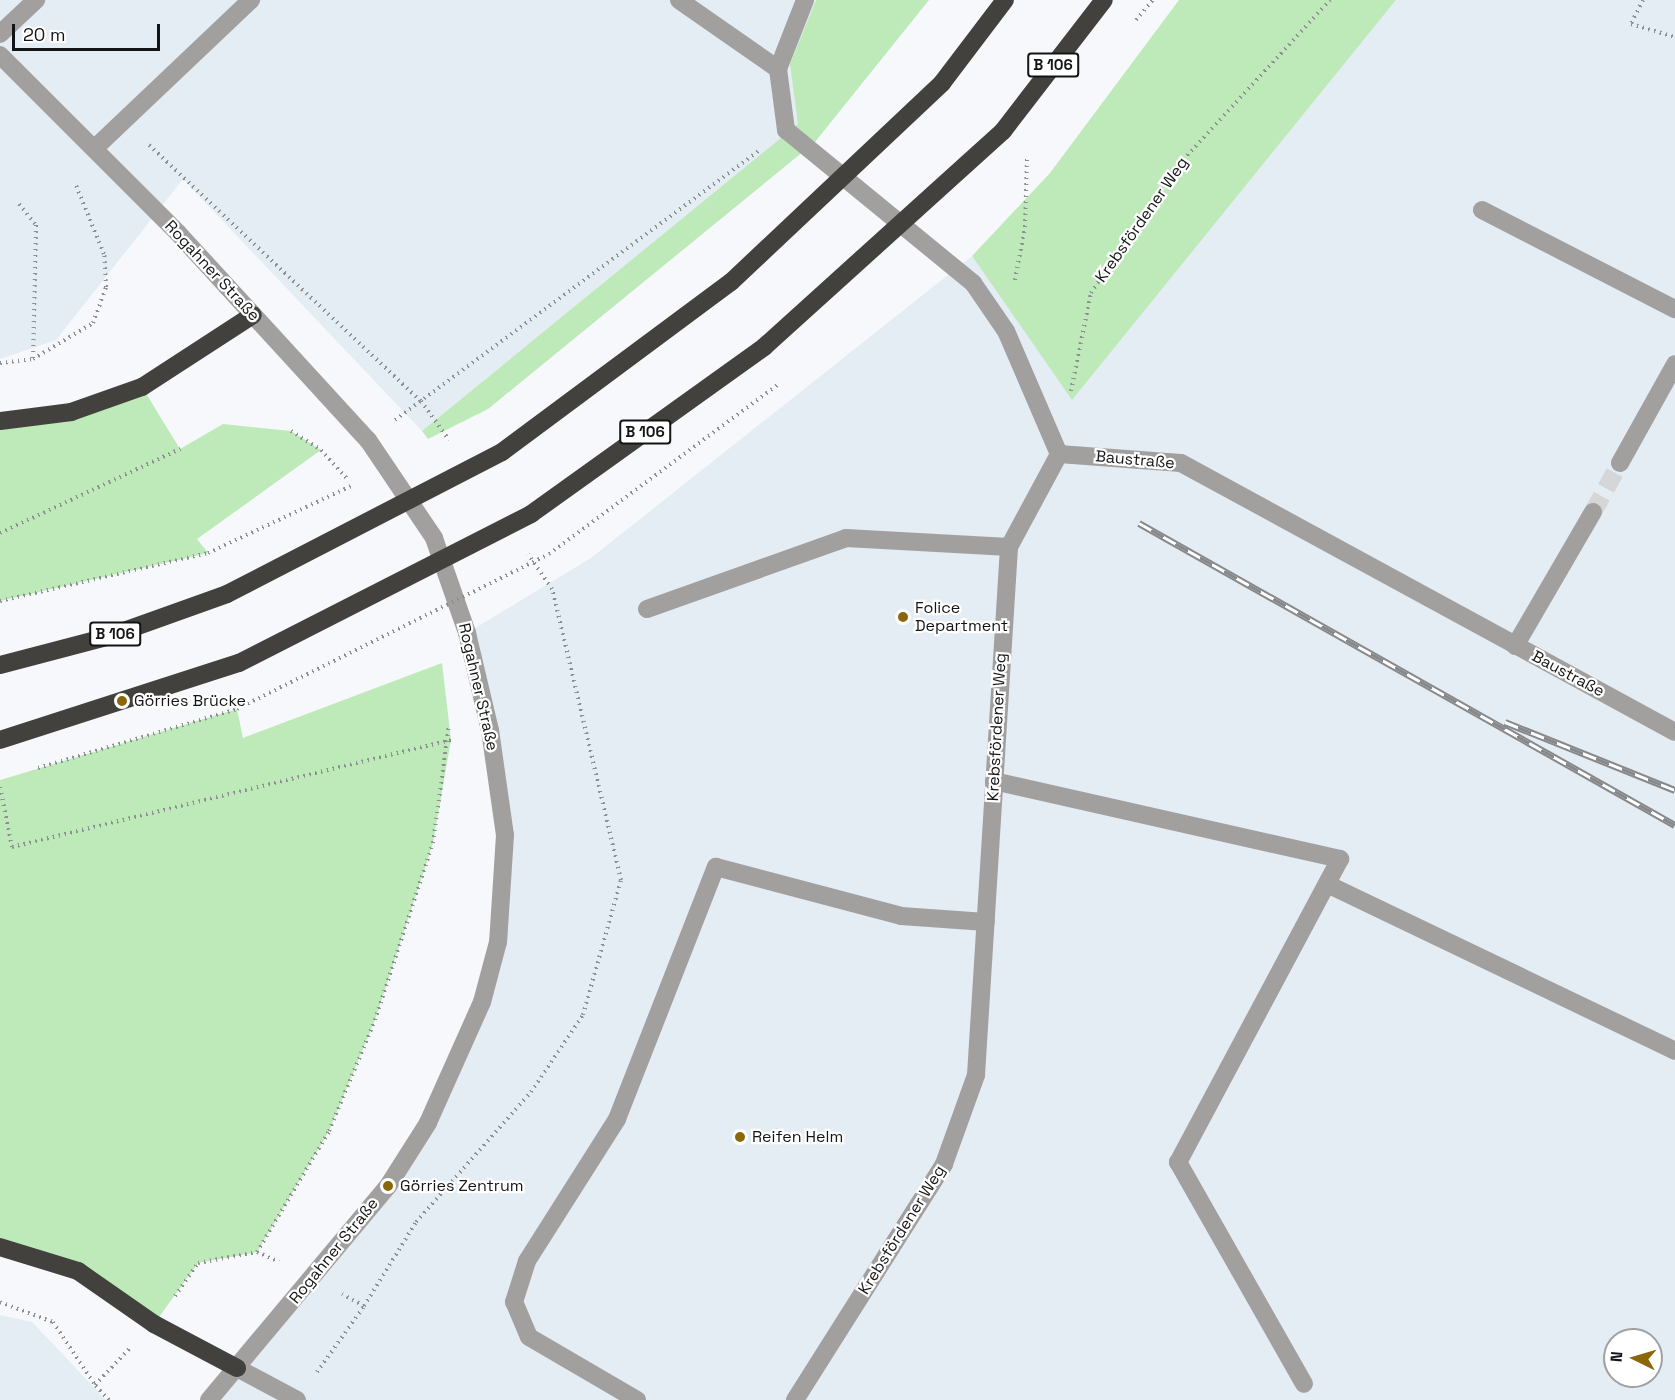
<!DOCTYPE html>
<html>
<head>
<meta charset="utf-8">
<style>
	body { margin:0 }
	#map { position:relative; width:1675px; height:1400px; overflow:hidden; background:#f6f8fb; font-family:"Space Grotesk",sans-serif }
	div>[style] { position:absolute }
	.built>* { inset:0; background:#e4ecf4 }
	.green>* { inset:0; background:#beeab9 }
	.minor-tunnel>* { height:18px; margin-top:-9px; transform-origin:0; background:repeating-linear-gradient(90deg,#d4d6d8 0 18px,transparent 0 27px) }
	.path>* { height:4px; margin-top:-2px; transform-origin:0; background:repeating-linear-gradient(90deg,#8d8f91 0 1.5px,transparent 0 6px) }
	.minor>* { height:18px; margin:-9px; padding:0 9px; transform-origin:9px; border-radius:9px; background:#a1a09f }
	.highway>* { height:18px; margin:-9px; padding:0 9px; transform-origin:9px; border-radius:9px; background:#42413e }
	.rail>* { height:7px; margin-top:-3.5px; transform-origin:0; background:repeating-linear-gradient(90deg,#fff 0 14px,#86888a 0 28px); box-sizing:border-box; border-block:2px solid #86888a }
	.path-bridge>* { height:4px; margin-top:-2px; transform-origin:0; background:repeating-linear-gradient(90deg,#8d8f91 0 1.5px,transparent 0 6px) }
	.highway-bridge>* { height:18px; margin:-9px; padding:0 9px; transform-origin:9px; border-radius:9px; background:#42413e }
	.dots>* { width:16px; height:16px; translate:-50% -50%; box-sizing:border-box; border:3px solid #fff; border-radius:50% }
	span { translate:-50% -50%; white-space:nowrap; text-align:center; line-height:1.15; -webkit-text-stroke:4.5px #fff; paint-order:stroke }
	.shield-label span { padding:2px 4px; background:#fff; border:2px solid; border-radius:4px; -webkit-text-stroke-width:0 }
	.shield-label { font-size:15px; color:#131415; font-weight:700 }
	.street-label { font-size:16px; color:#131415 }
	.poi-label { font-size:16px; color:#131415 }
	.left { translate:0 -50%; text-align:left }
	.north { position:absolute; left:1603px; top:1328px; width:60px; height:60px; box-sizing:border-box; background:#fff; border:2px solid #a1a1a1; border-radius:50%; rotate:275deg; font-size:16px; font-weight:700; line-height:24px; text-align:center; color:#131415 }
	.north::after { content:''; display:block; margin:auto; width:21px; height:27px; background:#8c6709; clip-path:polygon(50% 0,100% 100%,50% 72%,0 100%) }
	.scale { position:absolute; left:12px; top:24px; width:148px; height:27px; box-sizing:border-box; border:3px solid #131415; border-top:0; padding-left:8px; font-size:18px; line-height:21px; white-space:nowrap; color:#131415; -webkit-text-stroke:4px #fff; paint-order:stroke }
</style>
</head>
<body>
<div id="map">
	<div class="built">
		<div style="clip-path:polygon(0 0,816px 0,791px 64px,799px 124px,422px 431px,183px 179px,56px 340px,0 359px)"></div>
		<div style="clip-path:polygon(evenodd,1396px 0,1675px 0,1675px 1400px,209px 1400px,388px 1186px,482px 1002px,505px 835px,467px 633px,591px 558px,972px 256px,1072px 399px,1396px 0,1615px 1340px,1651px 1340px,1651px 1376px,1615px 1376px,1615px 1340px)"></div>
		<div style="clip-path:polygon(0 1315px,32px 1322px,106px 1400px,0 1400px)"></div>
	</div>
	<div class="green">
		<div style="clip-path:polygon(816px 0,929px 0,815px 142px,488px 409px,428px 439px,422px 431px,798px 124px,790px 64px)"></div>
		<div style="clip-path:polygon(1179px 0,1396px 0,1072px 400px,972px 256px,1050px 173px)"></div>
		<div style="clip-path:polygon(142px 387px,180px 449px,223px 424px,291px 431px,321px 450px,197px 539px,208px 553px,0 601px,0 421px)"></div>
		<div style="clip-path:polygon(442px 663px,451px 740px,433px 843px,375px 1020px,329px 1131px,257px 1252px,198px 1263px,154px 1324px,78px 1271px,0 1247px,0 780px,237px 709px,243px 738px)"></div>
	</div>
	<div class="minor-tunnel">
		<div style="left:1593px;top:512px;width:56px;rotate:-61.1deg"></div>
	</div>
	<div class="path">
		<div style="left:1643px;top:0;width:27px;rotate:117deg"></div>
		<div style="left:1631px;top:24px;width:46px;rotate:16.5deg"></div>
		<div style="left:1136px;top:20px;width:26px;rotate:-50deg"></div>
		<div style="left:149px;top:145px;width:374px;rotate:43.3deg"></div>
		<div style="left:421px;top:401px;width:48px;rotate:54.3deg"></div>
		<div style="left:19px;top:204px;width:27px;rotate:51deg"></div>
		<div style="left:36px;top:225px;width:133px;rotate:91.3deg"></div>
		<div style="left:1015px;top:280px;width:54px;rotate:-79.3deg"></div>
		<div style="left:1025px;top:227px;width:68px;rotate:-88.3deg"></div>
		<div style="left:0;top:363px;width:33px;rotate:-7deg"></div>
		<div style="left:33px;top:359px;width:70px;rotate:-31deg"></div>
		<div style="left:93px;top:323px;width:38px;rotate:-70deg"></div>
		<div style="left:106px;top:287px;width:33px;rotate:-93deg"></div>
		<div style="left:104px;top:254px;width:77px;rotate:-112.2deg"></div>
		<div style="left:1071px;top:391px;width:100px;rotate:-78.5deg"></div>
		<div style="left:1091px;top:293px;width:144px;rotate:-56.3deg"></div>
		<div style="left:1171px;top:173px;width:235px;rotate:-47.4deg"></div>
		<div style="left:395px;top:420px;width:452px;rotate:-36.5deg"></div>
		<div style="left:291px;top:431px;width:36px;rotate:32deg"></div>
		<div style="left:321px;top:450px;width:42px;rotate:47.9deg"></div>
		<div style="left:0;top:533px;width:199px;rotate:-25deg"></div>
		<div style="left:0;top:601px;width:213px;rotate:-13deg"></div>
		<div style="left:38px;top:768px;width:208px;rotate:-16.5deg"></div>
		<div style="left:0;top:787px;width:61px;rotate:78.7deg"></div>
		<div style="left:12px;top:847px;width:453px;rotate:-13.7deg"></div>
		<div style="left:257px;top:1252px;width:141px;rotate:-59.2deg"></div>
		<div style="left:329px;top:1131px;width:120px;rotate:-67.5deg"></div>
		<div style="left:375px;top:1020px;width:186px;rotate:-71.9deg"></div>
		<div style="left:433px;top:843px;width:119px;rotate:-82.3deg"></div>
		<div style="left:175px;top:1296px;width:40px;rotate:-55.1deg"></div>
		<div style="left:198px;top:1263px;width:60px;rotate:-10.6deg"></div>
		<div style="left:257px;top:1252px;width:24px;rotate:24deg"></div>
		<div style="left:0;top:1302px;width:57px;rotate:20.7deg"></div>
		<div style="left:53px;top:1322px;width:76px;rotate:56.3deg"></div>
		<div style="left:364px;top:1306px;width:99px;rotate:-58.2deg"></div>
		<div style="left:416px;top:1222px;width:174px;rotate:-48.5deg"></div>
		<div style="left:531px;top:1092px;width:93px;rotate:-56deg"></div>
		<div style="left:583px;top:1015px;width:140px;rotate:-74.3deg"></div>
		<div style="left:621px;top:880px;width:299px;rotate:-103.3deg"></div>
		<div style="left:552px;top:589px;width:42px;rotate:-124.4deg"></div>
		<div style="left:317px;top:1372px;width:81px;rotate:-54.5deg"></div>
		<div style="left:364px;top:1306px;width:25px;rotate:-151deg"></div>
		<div style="left:109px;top:1400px;width:21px;rotate:-133deg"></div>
		<div style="left:95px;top:1385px;width:50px;rotate:-46.6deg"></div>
	</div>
	<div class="minor">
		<div style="left:679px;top:0;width:121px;rotate:34.9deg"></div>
		<div style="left:778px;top:69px;width:62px;rotate:82.5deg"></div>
		<div style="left:786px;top:130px;width:242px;rotate:39.3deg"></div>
		<div style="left:973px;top:283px;width:58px;rotate:55.5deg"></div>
		<div style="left:1006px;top:331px;width:134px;rotate:66.7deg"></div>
		<div style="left:0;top:34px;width:50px;rotate:-43.4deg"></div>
		<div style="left:0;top:55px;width:252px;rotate:45deg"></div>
		<div style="left:178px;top:233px;width:281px;rotate:47.5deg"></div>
		<div style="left:368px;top:440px;width:118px;rotate:56deg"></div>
		<div style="left:434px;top:538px;width:101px;rotate:70.8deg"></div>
		<div style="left:467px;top:633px;width:100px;rotate:76.7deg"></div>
		<div style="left:490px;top:730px;width:106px;rotate:81.9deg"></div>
		<div style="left:505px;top:835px;width:107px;rotate:93.7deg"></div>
		<div style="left:498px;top:942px;width:62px;rotate:104.9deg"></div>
		<div style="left:482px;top:1002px;width:133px;rotate:114.1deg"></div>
		<div style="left:428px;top:1123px;width:75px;rotate:122.4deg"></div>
		<div style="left:388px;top:1186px;width:279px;rotate:129.9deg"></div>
		<div style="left:778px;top:69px;width:74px;rotate:-68.6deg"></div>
		<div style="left:96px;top:147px;width:214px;rotate:-43.5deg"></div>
		<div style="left:1482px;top:210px;width:217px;rotate:27.2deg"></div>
		<div style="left:1059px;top:454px;width:122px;rotate:4.2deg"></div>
		<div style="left:1181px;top:463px;width:562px;rotate:28.57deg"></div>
		<div style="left:1620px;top:463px;width:113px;rotate:-60.9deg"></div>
		<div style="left:647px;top:609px;width:211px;rotate:-19.6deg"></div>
		<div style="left:846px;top:538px;width:163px;rotate:3.2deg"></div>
		<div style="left:1515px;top:646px;width:155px;rotate:-59.8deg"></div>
		<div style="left:994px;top:781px;width:355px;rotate:12.7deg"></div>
		<div style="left:1340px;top:859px;width:344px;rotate:118.1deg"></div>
		<div style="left:1178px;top:1162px;width:255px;rotate:60.4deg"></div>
		<div style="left:1327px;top:884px;width:386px;rotate:25.6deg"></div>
		<div style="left:237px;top:1368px;width:68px;rotate:28.1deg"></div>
		<div style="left:637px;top:1400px;width:125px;rotate:-149.7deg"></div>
		<div style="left:529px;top:1337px;width:38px;rotate:-113deg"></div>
		<div style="left:514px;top:1302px;width:43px;rotate:-72.4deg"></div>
		<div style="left:527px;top:1261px;width:168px;rotate:-57.6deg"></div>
		<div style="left:617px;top:1119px;width:271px;rotate:-68.6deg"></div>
		<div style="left:716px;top:867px;width:191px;rotate:14.8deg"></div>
		<div style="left:901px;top:916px;width:85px;rotate:4deg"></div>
		<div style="left:795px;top:1400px;width:279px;rotate:-57.7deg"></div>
		<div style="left:944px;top:1164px;width:95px;rotate:-70.2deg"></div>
		<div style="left:976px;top:1075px;width:529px;rotate:-86.42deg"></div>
		<div style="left:1009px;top:547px;width:106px;rotate:-61.7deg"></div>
	</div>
	<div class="highway">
		<div style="left:942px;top:83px;width:104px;rotate:-52.8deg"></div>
		<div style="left:1003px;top:131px;width:165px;rotate:-52.4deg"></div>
		<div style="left:0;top:421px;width:72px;rotate:-7.2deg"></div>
		<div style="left:71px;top:412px;width:75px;rotate:-19.4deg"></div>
		<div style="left:142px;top:387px;width:132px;rotate:-33deg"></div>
		<div style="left:0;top:665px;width:111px;rotate:-14.7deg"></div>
		<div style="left:107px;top:637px;width:127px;rotate:-19.7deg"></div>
		<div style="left:0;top:740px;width:251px;rotate:-17.9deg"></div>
		<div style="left:0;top:1247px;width:82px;rotate:17.1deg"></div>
		<div style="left:78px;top:1271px;width:93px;rotate:34.9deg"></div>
		<div style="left:154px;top:1324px;width:94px;rotate:27.9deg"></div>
	</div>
	<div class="rail">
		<div style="left:1139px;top:523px;width:615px;rotate:29.4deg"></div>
		<div style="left:1505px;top:722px;width:183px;rotate:21.8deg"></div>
	</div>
	<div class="path-bridge">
		<div style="left:208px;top:553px;width:160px;rotate:-25.1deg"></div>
		<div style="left:237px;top:709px;width:348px;rotate:-26.4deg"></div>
		<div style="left:549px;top:554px;width:284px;rotate:-36.5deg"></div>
	</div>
	<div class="highway-bridge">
		<div style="left:227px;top:594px;width:309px;rotate:-27.3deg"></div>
		<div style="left:502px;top:452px;width:285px;rotate:-36.6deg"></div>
		<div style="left:731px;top:282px;width:290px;rotate:-43.3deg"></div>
		<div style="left:239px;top:663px;width:328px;rotate:-27deg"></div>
		<div style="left:531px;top:514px;width:287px;rotate:-35.6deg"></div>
		<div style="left:764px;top:347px;width:322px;rotate:-42.1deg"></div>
	</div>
	<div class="dots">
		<div style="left:903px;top:617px;background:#8c6709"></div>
		<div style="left:122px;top:701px;background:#8c6709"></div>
		<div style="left:740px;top:1137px;background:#8c6709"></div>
		<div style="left:388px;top:1186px;background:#8c6709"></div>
	</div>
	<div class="shield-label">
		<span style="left:1053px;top:65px">B 106</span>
		<span style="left:645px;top:432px">B 106</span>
		<span style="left:115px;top:634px">B 106</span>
	</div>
	<div class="street-label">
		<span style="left:1142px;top:220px;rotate:-55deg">Krebsfördener Weg</span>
		<span style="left:212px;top:271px;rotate:47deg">Rogahner Straße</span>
		<span style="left:1135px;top:460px;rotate:5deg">Baustraße</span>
		<span style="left:1568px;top:674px;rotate:28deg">Baustraße</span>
		<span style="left:478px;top:687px;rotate:77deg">Rogahner Straße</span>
		<span style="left:997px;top:727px;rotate:-87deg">Krebsfördener Weg</span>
		<span style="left:902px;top:1230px;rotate:-58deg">Krebsfördener Weg</span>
		<span style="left:334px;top:1251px;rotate:-51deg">Rogahner Straße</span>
	</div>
	<div class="poi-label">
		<span class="left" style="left:915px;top:617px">Folice<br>Department</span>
		<span class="left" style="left:134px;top:701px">Görries Brücke</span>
		<span class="left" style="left:752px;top:1137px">Reifen Helm</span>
		<span class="left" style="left:400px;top:1186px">Görries Zentrum</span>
	</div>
	<div class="north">N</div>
	<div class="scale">20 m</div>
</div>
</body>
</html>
